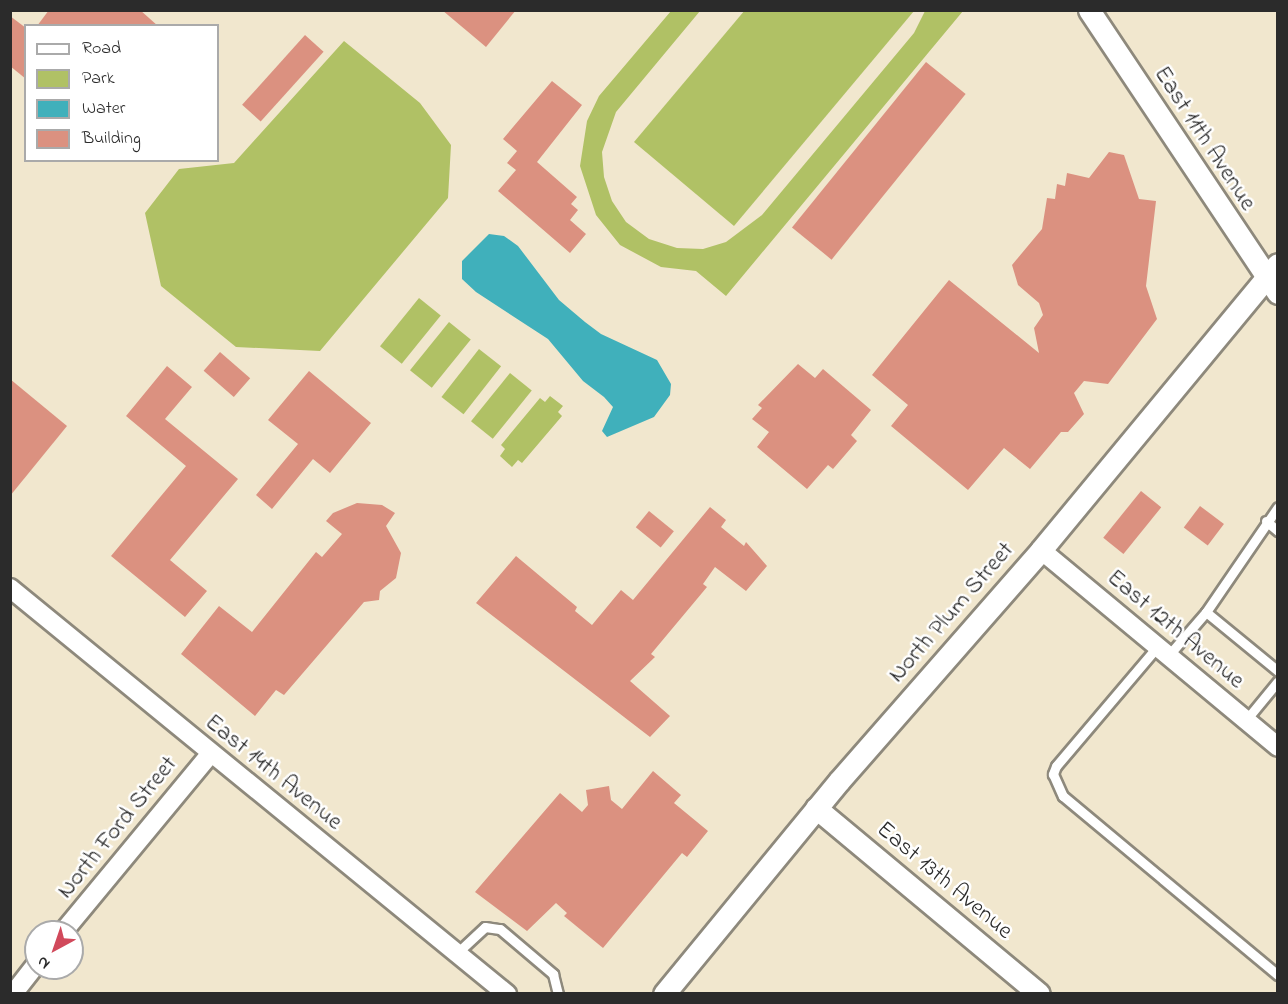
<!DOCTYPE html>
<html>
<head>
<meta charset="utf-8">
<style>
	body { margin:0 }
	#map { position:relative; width:1288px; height:1004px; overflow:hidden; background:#f1e7ce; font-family:"Indie Flower",sans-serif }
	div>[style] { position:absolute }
	.green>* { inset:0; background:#b0c165; transform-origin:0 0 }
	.water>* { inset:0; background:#40b0bb }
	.building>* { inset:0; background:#db9180; transform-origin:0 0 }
	.roads { filter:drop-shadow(2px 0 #8e897c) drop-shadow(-2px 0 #8e897c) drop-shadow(0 2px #8e897c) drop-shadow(0 -2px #8e897c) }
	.service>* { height:9px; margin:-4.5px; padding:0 4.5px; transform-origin:4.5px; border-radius:4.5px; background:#fff }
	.minor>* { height:18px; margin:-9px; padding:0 9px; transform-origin:9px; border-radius:9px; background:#fff }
	.tertiary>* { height:21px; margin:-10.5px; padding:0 10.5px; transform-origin:10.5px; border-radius:10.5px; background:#fff }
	span { translate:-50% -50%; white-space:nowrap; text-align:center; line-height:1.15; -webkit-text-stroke:5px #fff; paint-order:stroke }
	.street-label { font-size:24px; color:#2b2b2b }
	.frame { position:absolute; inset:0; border:12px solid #2b2b2b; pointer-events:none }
	.legend { position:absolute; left:24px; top:24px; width:195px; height:138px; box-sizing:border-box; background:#fff; border:2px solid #aaa; margin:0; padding:8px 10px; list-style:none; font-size:18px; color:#2b2b2b }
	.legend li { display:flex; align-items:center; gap:12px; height:30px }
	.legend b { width:30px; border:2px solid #aaa }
	.north { position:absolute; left:24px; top:920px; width:60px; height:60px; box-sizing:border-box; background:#fff; border:2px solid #aaa; border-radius:50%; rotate:220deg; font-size:16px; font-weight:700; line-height:24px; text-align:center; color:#2b2b2b }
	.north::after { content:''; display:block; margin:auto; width:21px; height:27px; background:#d1495b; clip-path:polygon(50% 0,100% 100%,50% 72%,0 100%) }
</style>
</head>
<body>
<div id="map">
	<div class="green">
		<div style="clip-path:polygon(745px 10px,914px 11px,734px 226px,634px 142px)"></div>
		<div style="clip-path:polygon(671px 11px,700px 11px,616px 112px,602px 152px,604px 177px,612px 201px,626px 222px,649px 239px,677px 248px,703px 249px,726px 242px,762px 215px,914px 33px,925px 11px,963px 11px,726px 296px,696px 271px,661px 267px,620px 245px,596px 215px,580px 166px,587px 121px,599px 96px)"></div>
		<div style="clip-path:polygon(344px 41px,420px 103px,451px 145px,448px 198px,320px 351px,236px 347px,161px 286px,145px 213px,179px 169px,234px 163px)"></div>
		<div style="left:419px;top:298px;width:28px;height:62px;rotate:39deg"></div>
		<div style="left:449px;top:322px;width:28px;height:62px;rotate:39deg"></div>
		<div style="left:479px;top:349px;width:28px;height:61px;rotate:38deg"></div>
		<div style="left:510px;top:373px;width:28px;height:62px;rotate:39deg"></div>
		<div style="clip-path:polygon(550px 396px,563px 406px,558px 412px,562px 416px,522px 463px,518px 460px,512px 467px,500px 456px,505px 449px,501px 445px,540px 398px,545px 402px)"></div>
	</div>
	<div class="water">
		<div style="clip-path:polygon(489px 234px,504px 236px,518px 246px,559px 300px,585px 322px,601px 334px,657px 360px,671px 384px,670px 395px,654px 417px,607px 437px,602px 431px,613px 407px,604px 397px,583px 381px,548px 339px,476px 292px,462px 279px,462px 261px)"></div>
	</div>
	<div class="building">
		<div style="clip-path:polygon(49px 10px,140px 10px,158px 26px,37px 26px)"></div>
		<div style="clip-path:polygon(442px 10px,516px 10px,486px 47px)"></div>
		<div style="clip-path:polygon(10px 16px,26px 28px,26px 79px,10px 66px)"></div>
		<div style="left:305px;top:35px;width:25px;height:94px;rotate:42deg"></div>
		<div style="left:926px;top:62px;width:51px;height:213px;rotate:39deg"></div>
		<div style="clip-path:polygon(552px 81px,582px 105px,537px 162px,577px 197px,571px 204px,578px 210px,570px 220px,586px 234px,570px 253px,498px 191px,516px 170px,507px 163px,517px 151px,503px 139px)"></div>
		<div style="clip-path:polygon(1109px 152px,1124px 155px,1139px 199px,1156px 201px,1146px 286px,1157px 319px,1108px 384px,1084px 381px,1074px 393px,1084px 414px,1068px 432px,1061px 432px,1030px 469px,1004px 448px,968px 490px,891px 426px,908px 405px,872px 375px,949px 280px,1039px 353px,1034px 328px,1043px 315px,1039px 303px,1018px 285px,1012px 265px,1042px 229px,1047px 198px,1055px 199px,1057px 184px,1065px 186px,1067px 173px,1089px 178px)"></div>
		<div style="left:220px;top:352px;width:40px;height:25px;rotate:41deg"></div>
		<div style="clip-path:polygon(798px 364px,815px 378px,823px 369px,871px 410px,851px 435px,857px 441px,833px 469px,828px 465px,807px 489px,757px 447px,769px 432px,752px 419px,762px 408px,758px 405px)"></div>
		<div style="clip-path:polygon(167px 366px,192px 387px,165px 419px,238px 479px,170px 560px,207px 591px,185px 617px,111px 556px,186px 466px,126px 416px)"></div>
		<div style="clip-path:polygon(309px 371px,371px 423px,330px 473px,313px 459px,272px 509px,256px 495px,298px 444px,268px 420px)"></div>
		<div style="clip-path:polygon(10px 379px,67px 426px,10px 496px)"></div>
		<div style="left:1141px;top:491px;width:26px;height:60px;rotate:39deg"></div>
		<div style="clip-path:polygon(357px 503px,382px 505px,395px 513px,386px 526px,401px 553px,396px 578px,380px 591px,379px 600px,364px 602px,284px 695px,276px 690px,255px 716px,181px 654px,219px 606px,252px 632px,316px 552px,322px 557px,342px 534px,326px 521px,333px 513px)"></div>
		<div style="left:1200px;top:506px;width:30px;height:27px;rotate:37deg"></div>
		<div style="clip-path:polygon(710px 507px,726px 520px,721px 527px,744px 546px,746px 542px,767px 566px,746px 591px,715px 567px,703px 584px,707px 587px,651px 654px,655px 657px,630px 681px,670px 716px,650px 737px,476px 603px,516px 556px,577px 607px,575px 611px,592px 625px,621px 590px,633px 600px)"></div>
		<div style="left:649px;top:511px;width:32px;height:21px;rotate:39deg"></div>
		<div style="clip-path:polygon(653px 771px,681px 795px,674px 803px,708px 831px,687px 857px,682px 853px,603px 948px,564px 916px,567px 913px,556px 903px,527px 931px,475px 892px,560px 793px,582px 812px,588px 805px,586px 790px,609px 786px,611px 800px,622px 809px)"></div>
	</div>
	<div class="roads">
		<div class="service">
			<div style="left:1266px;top:521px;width:16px;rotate:40deg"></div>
			<div style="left:1206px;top:612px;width:93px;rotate:39.3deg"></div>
			<div style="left:1157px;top:647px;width:156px;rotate:130.3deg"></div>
			<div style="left:1056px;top:766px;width:9px;rotate:111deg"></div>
			<div style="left:1053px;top:774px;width:24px;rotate:66deg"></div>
			<div style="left:1063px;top:796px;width:280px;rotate:39.8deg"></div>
			<div style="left:1168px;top:656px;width:58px;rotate:-49.2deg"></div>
			<div style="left:1206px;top:612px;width:127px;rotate:-55.6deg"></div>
			<div style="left:1246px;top:720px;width:50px;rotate:-50.6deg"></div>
			<div style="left:457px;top:953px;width:38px;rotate:-43deg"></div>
			<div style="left:485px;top:927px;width:15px;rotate:8deg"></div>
			<div style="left:500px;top:929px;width:70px;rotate:40.3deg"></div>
			<div style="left:553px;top:974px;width:21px;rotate:76deg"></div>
		</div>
		<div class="minor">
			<div style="left:1041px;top:550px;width:308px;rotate:39.7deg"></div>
			<div style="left:10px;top:588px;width:642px;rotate:39.25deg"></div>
			<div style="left:63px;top:932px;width:231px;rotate:-50.4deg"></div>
			<div style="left:13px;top:994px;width:37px;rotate:-52deg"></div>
		</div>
		<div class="tertiary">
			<div style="left:1089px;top:10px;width:340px;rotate:56.3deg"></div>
			<div style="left:816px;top:808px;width:290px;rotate:39.8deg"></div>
			<div style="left:664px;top:994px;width:276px;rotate:-50.6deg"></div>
			<div style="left:839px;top:781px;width:307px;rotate:-48.8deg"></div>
			<div style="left:1041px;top:550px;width:371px;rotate:-50.4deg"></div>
		</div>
	</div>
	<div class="street-label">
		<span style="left:1204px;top:139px;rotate:57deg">East 11th Avenue</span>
		<span style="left:952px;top:613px;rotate:-49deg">North Plum Street</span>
		<span style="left:1175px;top:630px;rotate:40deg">East 12th Avenue</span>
		<span style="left:273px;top:773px;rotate:39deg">East 14th Avenue</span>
		<span style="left:118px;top:828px;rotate:-51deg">North Ford Street</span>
		<span style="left:944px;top:881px;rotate:40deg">East 13th Avenue</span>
	</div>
	<div class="frame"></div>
	<ul class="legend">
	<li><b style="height:8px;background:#fff"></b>Road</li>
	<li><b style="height:16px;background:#b0c165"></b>Park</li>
	<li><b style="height:16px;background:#40b0bb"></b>Water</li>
	<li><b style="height:16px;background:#db9180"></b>Building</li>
	</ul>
	<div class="north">N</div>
</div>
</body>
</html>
